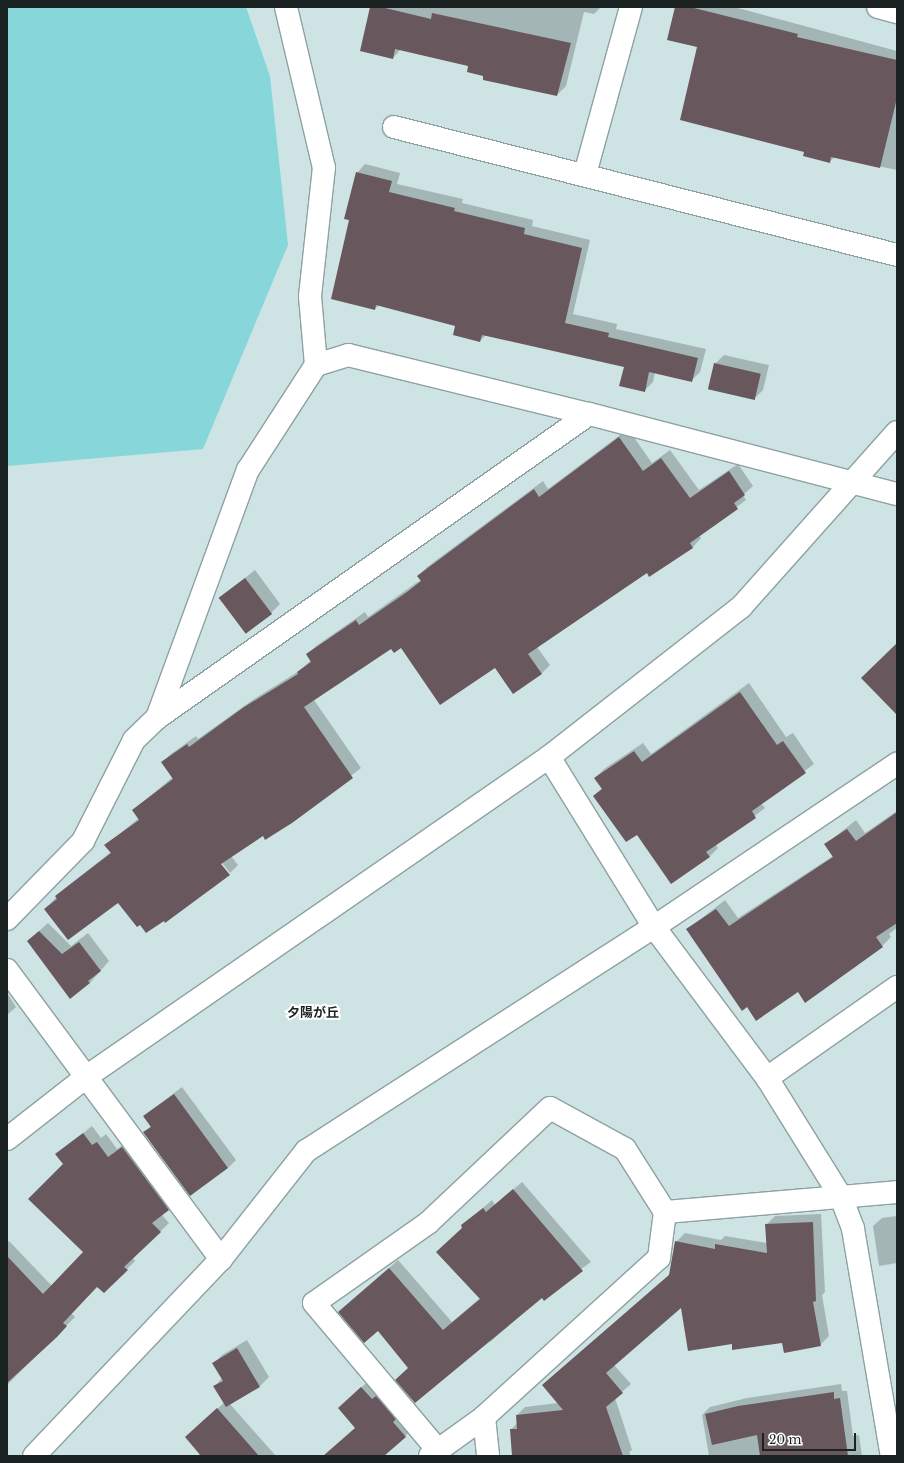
<!DOCTYPE html>
<html>
<head>
<meta charset="utf-8">
<style>
	body { margin:0 }
	#map { position:relative; width:904px; height:1463px; overflow:hidden; background:#cee3e4; font-family:"Libre Baskerville","Noto Sans JP",serif }
	div>[style] { position:absolute }
	.green>* { inset:0; background:#87d7da }
	.shadow>* { inset:0; background:#0003 }
	.building>* { inset:0; background:#68585d; transform-origin:0 0 }
	.roads { filter:drop-shadow(1px 0 #8da1a2) drop-shadow(-1px 0 #8da1a2) drop-shadow(0 1px #8da1a2) drop-shadow(0 -1px #8da1a2) }
	.minor>* { height:22px; margin:-11px; padding:0 11px; transform-origin:11px; border-radius:11px; background:#fff }
	.tertiary>* { height:22px; margin:-11px; padding:0 11px; transform-origin:11px; border-radius:11px; background:#fff }
	span { translate:-50% -50%; white-space:nowrap; text-align:center; line-height:1.15; -webkit-text-stroke:4px #fff; paint-order:stroke }
	.quarter-label { font-size:13px; color:#1a2222; font-weight:700 }
	.frame { position:absolute; inset:0; border:8px solid #1a2222; pointer-events:none }
	.scale { position:absolute; left:762px; top:1433px; width:94px; height:18px; box-sizing:border-box; border:2px solid #1a2222; border-top:0; padding-left:5px; font-size:12px; line-height:14px; white-space:nowrap; color:#1a2222; -webkit-text-stroke:3px #fff; paint-order:stroke }
</style>
</head>
<body>
<div id="map">
	<div class="green">
		<div style="clip-path:polygon(7px 7px,246px 7px,270px 76px,288px 245px,203px 449px,7px 466px)"></div>
	</div>
	<div class="shadow">
		<div style="clip-path:polygon(371px 7px,601px 7px,594px 14px,584px 12px,566px 86px,557px 95px,485px 75px,469px 66px,401px 49px,393px 58px)"></div>
		<div style="clip-path:polygon(676px 7px,734px 7px,897px 51px,897px 170px,835px 157px,829px 162px,805px 151px,698px 46px)"></div>
		<div style="clip-path:polygon(365px 164px,400px 173px,397px 184px,463px 199px,462px 203px,533px 220px,532px 226px,590px 240px,573px 314px,617px 324px,616px 329px,706px 349px,700px 372px,692px 380px,655px 372px,653px 382px,644px 391px,625px 366px,486px 335px,480px 341px,456px 325px,379px 305px,375px 309px,350px 220px,357px 173px)"></div>
		<div style="clip-path:polygon(724px 355px,769px 365px,763px 390px,754px 399px,715px 364px)"></div>
		<div style="clip-path:polygon(628px 429px,652px 463px,670px 450px,699px 490px,738px 464px,753px 486px,743px 495px,746px 500px,699px 535px,701px 538px,693px 547px,650px 576px,647px 572px,537px 647px,550px 665px,541px 674px,401px 647px,392px 648px,314px 700px,361px 768px,291px 822px,263px 834px,231px 856px,238px 865px,230px 873px,219px 859px,119px 902px,45px 909px,65px 888px,111px 852px,106px 845px,139px 818px,133px 810px,173px 777px,163px 762px,171px 754px,196px 736px,198px 739px,254px 699px,299px 671px,311px 660px,307px 655px,316px 646px,365px 612px,368px 617px,416px 583px,421px 580px,418px 576px,427px 567px,543px 481px,548px 489px)"></div>
		<div style="clip-path:polygon(255px 570px,280px 604px,271px 613px,220px 598px)"></div>
		<div style="clip-path:polygon(749px 683px,786px 737px,793px 733px,814px 764px,761px 803px,765px 808px,716px 845px,718px 848px,709px 857px,637px 833px,594px 796px,602px 788px,595px 778px,604px 769px,643px 743px,651px 754px)"></div>
		<div style="clip-path:polygon(897px 811px,897px 928px,889px 934px,891px 937px,882px 946px,798px 991px,687px 930px,725px 900px,738px 918px,833px 856px,826px 844px,856px 820px,865px 833px)"></div>
		<div style="clip-path:polygon(48px 923px,71px 946px,88px 933px,109px 961px,90px 983px,28px 941px)"></div>
		<div style="clip-path:polygon(7px 993px,16px 1007px,7px 1015px)"></div>
		<div style="clip-path:polygon(182px 1087px,236px 1160px,228px 1168px,144px 1133px,151px 1126px,144px 1116px)"></div>
		<div style="clip-path:polygon(92px 1126px,101px 1138px,106px 1134px,117px 1149px,131px 1139px,177px 1201px,162px 1215px,169px 1223px,133px 1258px,135px 1261px,104px 1292px,97px 1285px,71px 1313px,75px 1317px,7px 1385px,7px 1242px,9px 1241px,52px 1286px,84px 1252px,64px 1164px,57px 1154px)"></div>
		<div style="clip-path:polygon(522px 1182px,591px 1262px,542px 1297px,490px 1342px,488px 1329px,409px 1368px,378px 1330px,348px 1304px,398px 1260px,452px 1322px,480px 1298px,462px 1226px,492px 1200px,495px 1205px)"></div>
		<div style="clip-path:polygon(821px 1214px,825px 1292px,822px 1295px,829px 1336px,820px 1345px,783px 1341px,732px 1343px,681px 1306px,614px 1365px,631px 1384px,615px 1398px,632px 1450px,629px 1452px,631px 1456px,513px 1456px,511px 1430px,517px 1423px,517px 1415px,525px 1407px,558px 1403px,552px 1377px,670px 1274px,676px 1242px,685px 1233px,721px 1240px,725px 1236px,767px 1243px,766px 1225px,775px 1216px)"></div>
		<div style="clip-path:polygon(897px 1216px,897px 1263px,879px 1266px,873px 1226px,882px 1218px)"></div>
		<div style="clip-path:polygon(247px 1340px,269px 1377px,260px 1386px,230px 1404px,276px 1456px,198px 1456px,200px 1453px,195px 1428px,224px 1403px,215px 1386px,222px 1378px,213px 1364px,222px 1355px)"></div>
		<div style="clip-path:polygon(371px 1379px,414px 1428px,383px 1456px,331px 1456px,356px 1427px,348px 1399px)"></div>
		<div style="clip-path:polygon(841px 1384px,842px 1391px,847px 1391px,853px 1436px,859px 1435px,862px 1456px,709px 1456px,702px 1415px,710px 1407px,747px 1398px)"></div>
	</div>
	<div class="building">
		<div style="clip-path:polygon(370px 7px,381px 7px,431px 19px,432px 13px,571px 43px,557px 96px,483px 80px,483px 76px,467px 72px,468px 66px,395px 49px,393px 59px,360px 51px)"></div>
		<div style="clip-path:polygon(675px 7px,690px 7px,798px 34px,797px 37px,897px 60px,897px 98px,880px 168px,831px 157px,830px 163px,803px 156px,804px 152px,680px 120px,697px 47px,667px 40px)"></div>
		<div style="clip-path:polygon(356px 172px,392px 181px,389px 192px,455px 208px,454px 211px,525px 228px,524px 234px,582px 248px,565px 323px,609px 333px,608px 337px,698px 358px,692px 382px,649px 372px,645px 392px,619px 386px,624px 367px,482px 335px,480px 342px,453px 335px,455px 326px,376px 305px,375px 310px,331px 299px,349px 220px,344px 219px)"></div>
		<div style="left:714px;top:363px;width:48px;height:27px;rotate:13deg"></div>
		<div style="clip-path:polygon(619px 437px,643px 471px,661px 458px,690px 498px,729px 471px,745px 495px,734px 503px,738px 509px,690px 543px,693px 548px,649px 577px,647px 573px,528px 654px,542px 674px,513px 694px,495px 668px,440px 705px,401px 648px,394px 653px,391px 649px,304px 707px,353px 778px,292px 823px,265px 840px,263px 836px,221px 864px,230px 875px,165px 923px,164px 921px,146px 933px,140px 925px,137px 927px,118px 903px,68px 940px,44px 909px,57px 899px,55px 896px,111px 853px,104px 845px,139px 820px,132px 810px,173px 779px,161px 762px,187px 744px,189px 747px,244px 707px,298px 674px,297px 672px,311px 662px,306px 654px,356px 620px,359px 625px,407px 592px,421px 581px,417px 576px,534px 489px,539px 497px)"></div>
		<div style="left:245px;top:578px;width:45px;height:33px;rotate:53deg"></div>
		<div style="clip-path:polygon(897px 643px,897px 715px,861px 678px)"></div>
		<div style="clip-path:polygon(740px 692px,777px 745px,783px 741px,806px 773px,752px 811px,756px 818px,706px 852px,710px 857px,671px 884px,637px 835px,626px 842px,593px 796px,602px 789px,594px 778px,634px 751px,642px 762px)"></div>
		<div style="clip-path:polygon(897px 812px,897px 923px,876px 937px,883px 947px,805px 1003px,798px 992px,756px 1021px,747px 1007px,742px 1011px,686px 929px,716px 909px,729px 926px,833px 857px,824px 844px,847px 829px,856px 841px)"></div>
		<div style="clip-path:polygon(39px 931px,62px 954px,79px 942px,101px 971px,88px 981px,90px 983px,70px 999px,27px 941px)"></div>
		<div style="clip-path:polygon(174px 1094px,228px 1168px,190px 1196px,143px 1132px,151px 1127px,143px 1116px)"></div>
		<div style="clip-path:polygon(83px 1133px,92px 1145px,97px 1142px,108px 1157px,122px 1147px,169px 1210px,152px 1223px,161px 1232px,124px 1267px,128px 1270px,104px 1293px,97px 1287px,63px 1323px,67px 1326px,57px 1337px,7px 1383px,7px 1256px,43px 1294px,83px 1252px,28px 1199px,63px 1164px,55px 1154px)"></div>
		<div style="clip-path:polygon(513px 1189px,583px 1271px,544px 1301px,542px 1298px,415px 1403px,395px 1380px,408px 1368px,378px 1331px,364px 1343px,338px 1312px,389px 1268px,443px 1330px,480px 1299px,436px 1252px,462px 1228px,461px 1225px,483px 1208px,486px 1212px)"></div>
		<div style="clip-path:polygon(813px 1222px,816px 1301px,813px 1302px,821px 1346px,784px 1353px,782px 1343px,732px 1350px,732px 1344px,688px 1351px,681px 1308px,606px 1373px,623px 1393px,606px 1407px,623px 1456px,512px 1456px,510px 1429px,517px 1429px,516px 1415px,563px 1410px,542px 1385px,669px 1275px,675px 1241px,715px 1249px,715px 1244px,767px 1253px,765px 1224px)"></div>
		<div style="clip-path:polygon(237px 1348px,260px 1387px,226px 1407px,213px 1386px,223px 1381px,212px 1363px)"></div>
		<div style="clip-path:polygon(361px 1387px,372px 1399px,376px 1396px,396px 1419px,393px 1422px,406px 1437px,384px 1456px,323px 1456px,355px 1428px,338px 1408px)"></div>
		<div style="clip-path:polygon(834px 1392px,834px 1399px,840px 1398px,848px 1456px,760px 1456px,757px 1435px,712px 1445px,705px 1414px,738px 1406px)"></div>
		<div style="clip-path:polygon(217px 1408px,259px 1456px,201px 1456px,185px 1437px)"></div>
	</div>
	<div class="roads">
		<div class="minor">
			<div style="left:878px;top:7px;width:20px;rotate:15deg"></div>
			<div style="left:394px;top:127px;width:519px;rotate:14.28deg"></div>
			<div style="left:585px;top:174px;width:173px;rotate:-74.6deg"></div>
			<div style="left:316px;top:365px;width:34px;rotate:-17deg"></div>
			<div style="left:348px;top:355px;width:248px;rotate:13.8deg"></div>
			<div style="left:589px;top:414px;width:318px;rotate:14.6deg"></div>
			<div style="left:157px;top:718px;width:264px;rotate:-69.9deg"></div>
			<div style="left:248px;top:470px;width:125px;rotate:-57.1deg"></div>
			<div style="left:316px;top:365px;width:69px;rotate:-95deg"></div>
			<div style="left:310px;top:296px;width:129px;rotate:-83.8deg"></div>
			<div style="left:324px;top:168px;width:165px;rotate:-103.3deg"></div>
			<div style="left:549px;top:757px;width:200px;rotate:58.3deg"></div>
			<div style="left:654px;top:927px;width:189px;rotate:53.2deg"></div>
			<div style="left:767px;top:1078px;width:140px;rotate:58.1deg"></div>
			<div style="left:841px;top:1197px;width:34px;rotate:69deg"></div>
			<div style="left:853px;top:1229px;width:230px;rotate:80.3deg"></div>
			<div style="left:7px;top:919px;width:109px;rotate:-45.7deg"></div>
			<div style="left:83px;top:841px;width:113px;rotate:-63.2deg"></div>
			<div style="left:134px;top:740px;width:32px;rotate:-44deg"></div>
			<div style="left:157px;top:718px;width:528px;rotate:-35.13deg"></div>
			<div style="left:7px;top:970px;width:360px;rotate:53.5deg"></div>
			<div style="left:767px;top:1078px;width:159px;rotate:-35deg"></div>
			<div style="left:665px;top:1212px;width:233px;rotate:-4.9deg"></div>
			<div style="left:484px;top:1417px;width:39px;rotate:84deg"></div>
			<div style="left:34px;top:1456px;width:272px;rotate:-46.5deg"></div>
			<div style="left:221px;top:1259px;width:137px;rotate:-51.8deg"></div>
			<div style="left:306px;top:1151px;width:414px;rotate:-32.8deg"></div>
			<div style="left:654px;top:927px;width:293px;rotate:-33.9deg"></div>
			<div style="left:430px;top:1456px;width:67px;rotate:-35.8deg"></div>
			<div style="left:484px;top:1417px;width:236px;rotate:-42.3deg"></div>
			<div style="left:659px;top:1258px;width:46px;rotate:-82.6deg"></div>
			<div style="left:665px;top:1212px;width:75px;rotate:-122.4deg"></div>
			<div style="left:625px;top:1149px;width:85px;rotate:-151.3deg"></div>
			<div style="left:550px;top:1108px;width:168px;rotate:136.7deg"></div>
			<div style="left:428px;top:1223px;width:139px;rotate:144.9deg"></div>
			<div style="left:314px;top:1303px;width:192px;rotate:49.9deg"></div>
		</div>
		<div class="tertiary">
			<div style="left:7px;top:1139px;width:100px;rotate:-38.1deg"></div>
			<div style="left:86px;top:1077px;width:563px;rotate:-34.65deg"></div>
			<div style="left:549px;top:757px;width:244px;rotate:-38deg"></div>
			<div style="left:741px;top:607px;width:234px;rotate:-48.3deg"></div>
		</div>
	</div>
	<div class="quarter-label">
		<span style="left:313px;top:1013px">夕陽が丘</span>
	</div>
	<div class="frame"></div>
	<div class="scale">20 m</div>
</div>
</body>
</html>
